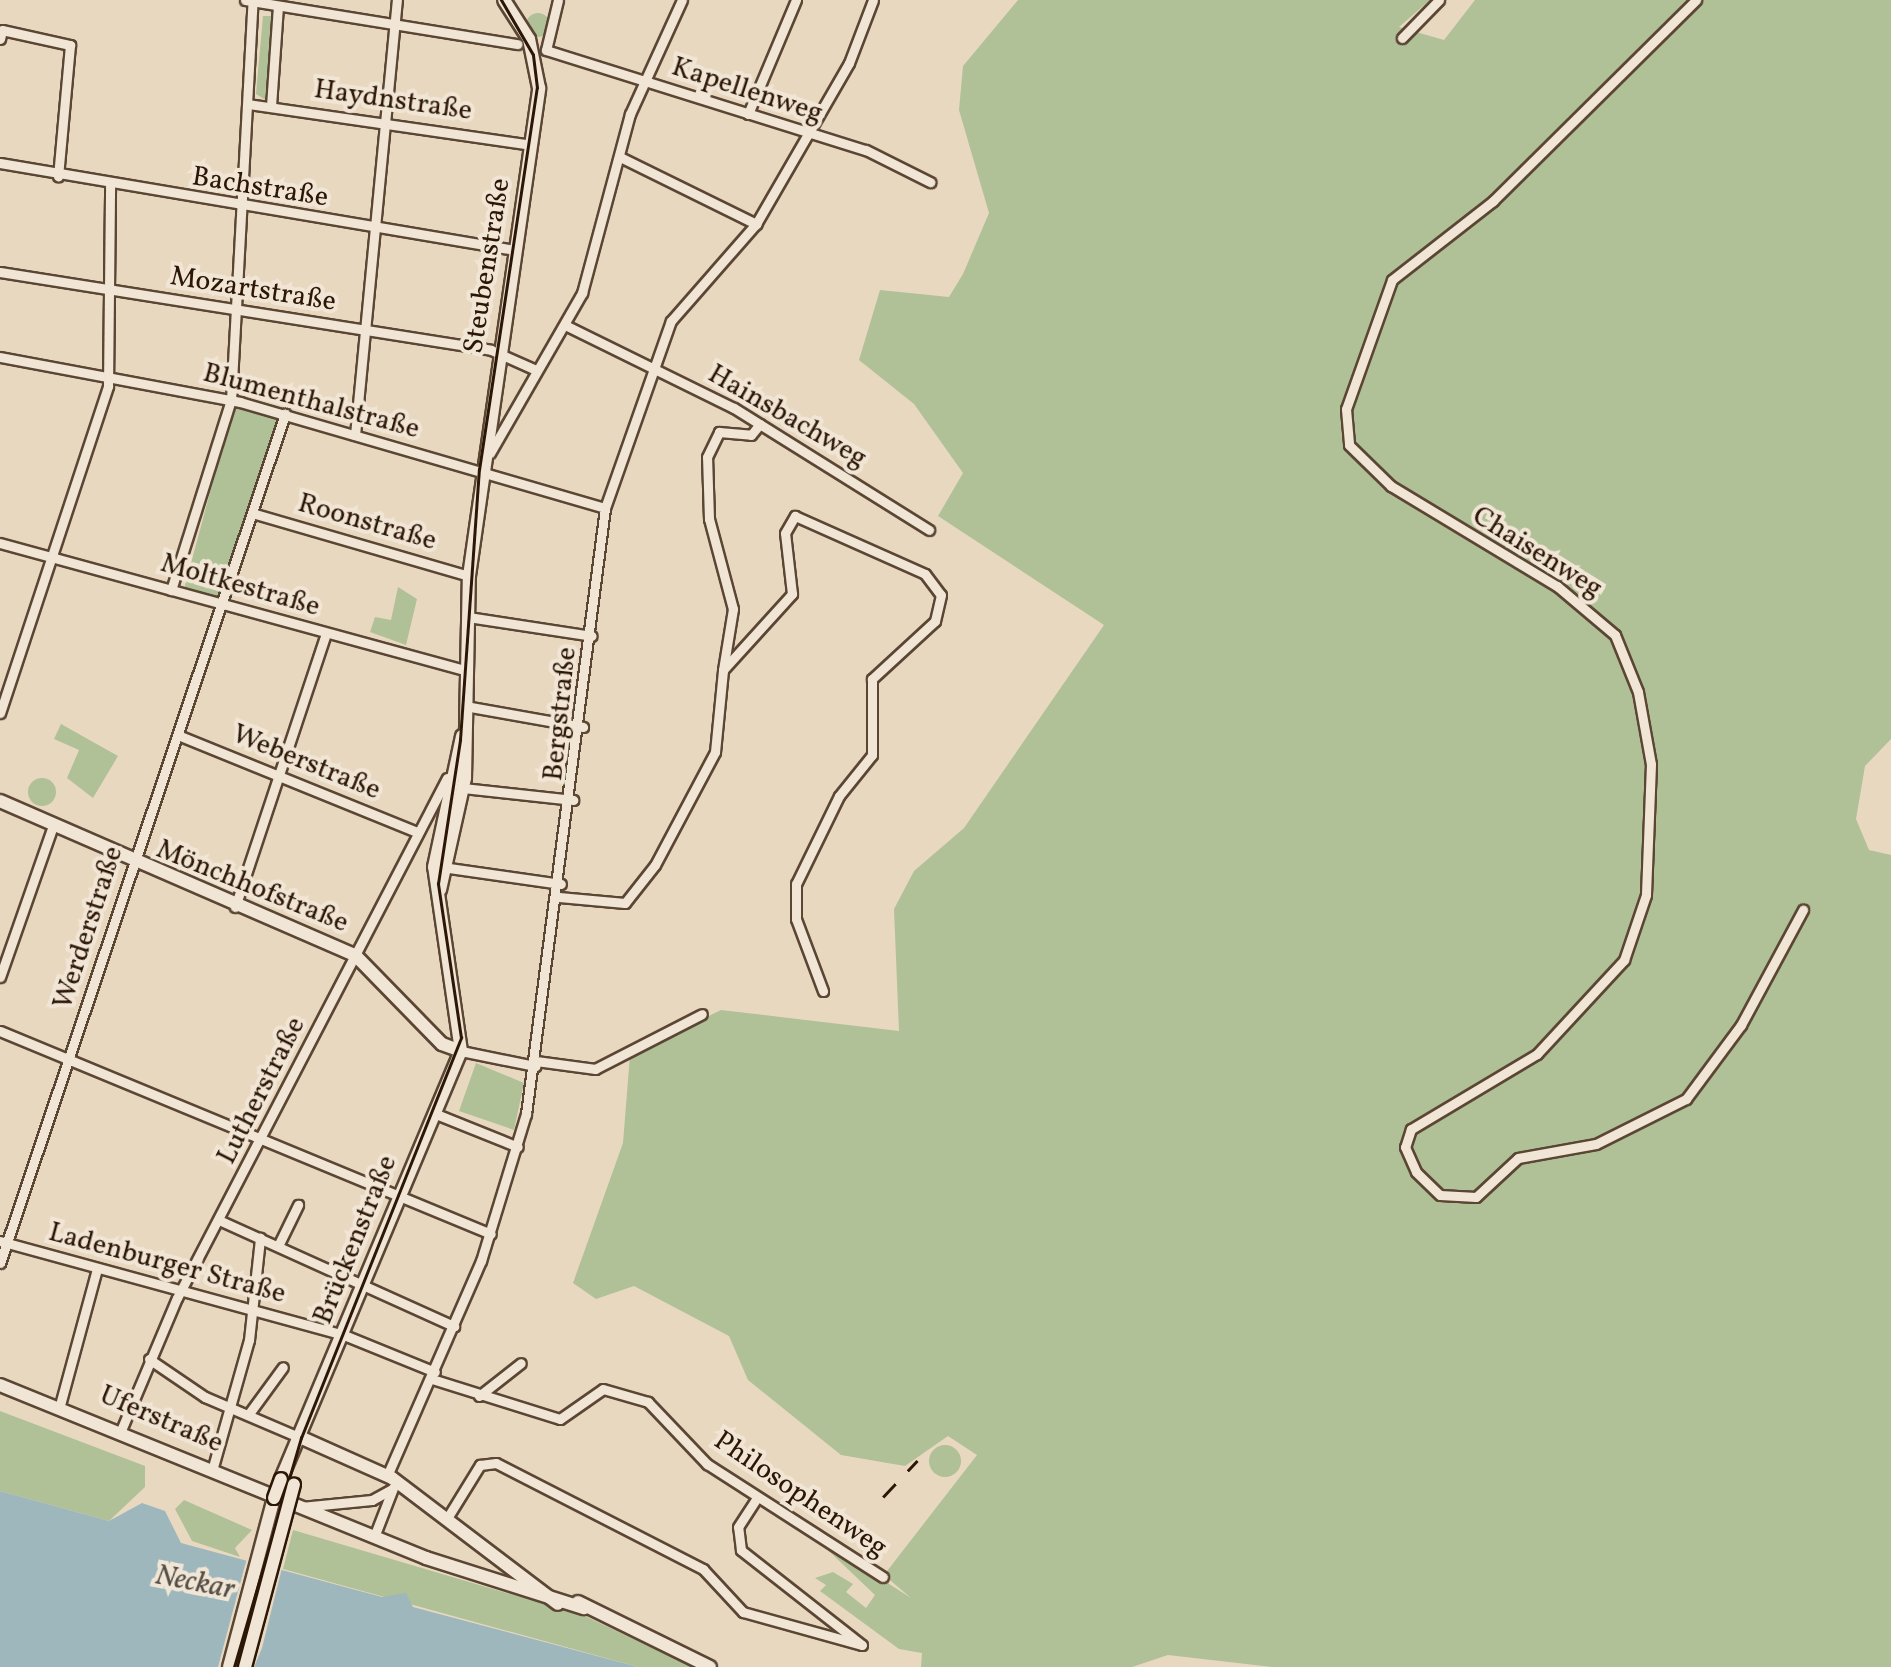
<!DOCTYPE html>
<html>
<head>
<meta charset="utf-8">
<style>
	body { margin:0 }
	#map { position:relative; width:1891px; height:1667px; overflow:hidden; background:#e9d8c0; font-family:Vollkorn,serif }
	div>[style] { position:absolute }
	.green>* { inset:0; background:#b0c097; transform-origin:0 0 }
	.round { border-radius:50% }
	.water>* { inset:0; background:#9db7bd }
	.pier>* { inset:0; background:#e9d8c0 }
	.roads { filter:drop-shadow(2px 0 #5b4634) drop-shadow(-2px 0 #5b4634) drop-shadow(0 2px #5b4634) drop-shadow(0 -2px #5b4634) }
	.street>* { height:9px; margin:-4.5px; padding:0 4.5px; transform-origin:4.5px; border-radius:4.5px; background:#f1e6d6 }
	.secondary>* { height:12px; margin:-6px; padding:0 6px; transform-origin:6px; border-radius:6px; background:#f1e6d6 }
	.tram>* { height:2.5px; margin:-1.25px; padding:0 1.25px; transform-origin:1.25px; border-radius:1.25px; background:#2c1606 }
	.rail>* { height:2.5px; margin-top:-1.25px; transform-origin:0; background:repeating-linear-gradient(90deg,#2c1606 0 18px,transparent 0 36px) }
	.bridges { filter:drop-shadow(2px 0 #2c1606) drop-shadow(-2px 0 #2c1606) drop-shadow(0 2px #2c1606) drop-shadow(0 -2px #2c1606) }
	.secondary-bridge>* { height:12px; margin:-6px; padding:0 6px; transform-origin:6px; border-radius:6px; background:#f1e6d6 }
	span { translate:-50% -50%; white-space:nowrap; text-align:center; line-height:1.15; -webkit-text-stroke:8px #f1e6d6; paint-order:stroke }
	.street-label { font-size:28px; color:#2c1606 }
	.water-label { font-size:30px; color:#544e46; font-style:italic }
</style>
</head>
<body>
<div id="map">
	<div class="green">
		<div style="clip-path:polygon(1018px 0,1430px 0,1399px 27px,1444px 40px,1475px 0,1891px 0,1891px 739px,1865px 766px,1856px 819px,1869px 850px,1891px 855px,1891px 1667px,1273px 1667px,1168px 1655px,1132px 1667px,921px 1667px,922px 1653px,899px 1649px,820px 1591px,826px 1585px,815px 1578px,833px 1572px,853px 1584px,846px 1592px,866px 1608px,875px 1595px,811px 1534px,911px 1598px,884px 1575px,977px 1455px,948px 1436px,905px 1466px,841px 1455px,748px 1380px,729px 1336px,634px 1286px,596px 1299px,573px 1283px,623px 1143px,630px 1055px,721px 1010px,899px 1031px,894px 909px,914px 871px,964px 828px,1104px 625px,938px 516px,963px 473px,914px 404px,859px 360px,880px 290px,949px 297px,963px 274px,989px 213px,959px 110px,963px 66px)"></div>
		<div class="round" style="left:526px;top:13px;width:24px;height:24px"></div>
		<div style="clip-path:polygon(263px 16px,273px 16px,277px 56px,269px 102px,256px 94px)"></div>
		<div style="left:234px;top:403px;width:48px;height:195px;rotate:15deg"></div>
		<div style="clip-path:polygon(398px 587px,417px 599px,406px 645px,370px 632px,375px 617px,391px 620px)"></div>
		<div style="clip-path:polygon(61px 724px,118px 756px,93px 798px,67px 778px,79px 750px,54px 739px)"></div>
		<div class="round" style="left:28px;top:778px;width:28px;height:28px"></div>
		<div style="clip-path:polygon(476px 1063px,524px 1083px,514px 1130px,459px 1111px)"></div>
		<div style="clip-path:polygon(0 1411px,145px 1466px,145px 1487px,109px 1521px,0 1491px)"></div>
		<div class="round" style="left:929px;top:1445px;width:32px;height:32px"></div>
		<div style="clip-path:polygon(184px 1500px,252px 1530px,235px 1548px,240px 1557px,192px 1541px,175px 1509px)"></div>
		<div style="clip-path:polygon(293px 1530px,585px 1616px,692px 1667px,638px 1667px,283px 1569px)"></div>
	</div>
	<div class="water">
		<div style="clip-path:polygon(0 1491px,109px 1521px,142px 1503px,165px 1511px,181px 1543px,382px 1597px,406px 1593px,413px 1607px,638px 1667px,0 1667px)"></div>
	</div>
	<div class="pier">
		<div style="clip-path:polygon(248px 1554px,283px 1564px,262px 1648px,254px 1667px,218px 1667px)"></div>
	</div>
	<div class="roads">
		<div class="street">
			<div style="left:245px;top:0;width:276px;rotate:9.2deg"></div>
			<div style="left:1696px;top:0;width:286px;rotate:135.3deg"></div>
			<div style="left:1493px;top:201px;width:128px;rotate:142deg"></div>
			<div style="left:1392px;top:280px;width:137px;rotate:109.6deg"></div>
			<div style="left:1346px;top:409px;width:36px;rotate:85deg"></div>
			<div style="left:1349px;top:445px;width:59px;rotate:44.3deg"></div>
			<div style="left:1391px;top:486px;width:194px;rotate:31.1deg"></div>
			<div style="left:1557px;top:586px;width:76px;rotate:40.2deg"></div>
			<div style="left:1615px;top:635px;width:61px;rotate:68deg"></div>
			<div style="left:1638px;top:692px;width:73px;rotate:79.8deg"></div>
			<div style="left:1651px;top:764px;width:131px;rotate:92.2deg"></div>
			<div style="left:1646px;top:895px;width:69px;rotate:108.7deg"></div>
			<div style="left:1624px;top:960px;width:128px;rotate:132.8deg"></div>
			<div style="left:1537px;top:1054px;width:147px;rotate:149.2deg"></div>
			<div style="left:1411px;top:1129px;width:19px;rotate:108deg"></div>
			<div style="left:1405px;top:1147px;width:27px;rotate:66deg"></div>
			<div style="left:1416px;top:1172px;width:33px;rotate:44deg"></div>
			<div style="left:1440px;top:1195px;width:36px;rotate:3deg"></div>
			<div style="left:1476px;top:1197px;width:57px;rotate:-42.9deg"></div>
			<div style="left:1518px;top:1158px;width:79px;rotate:-10.2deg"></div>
			<div style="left:1596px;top:1144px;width:101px;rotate:-26.6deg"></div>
			<div style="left:1686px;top:1099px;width:92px;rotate:-53.4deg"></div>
			<div style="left:1741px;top:1025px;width:131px;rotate:-61.7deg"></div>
			<div style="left:1402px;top:38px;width:53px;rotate:-45.8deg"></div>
			<div style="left:0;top:39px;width:9px;rotate:-77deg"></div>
			<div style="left:2px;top:30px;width:70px;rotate:12.4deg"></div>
			<div style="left:70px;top:45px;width:132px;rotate:95.2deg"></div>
			<div style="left:546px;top:50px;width:335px;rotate:17.4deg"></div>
			<div style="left:866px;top:150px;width:72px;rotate:26.6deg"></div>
			<div style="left:546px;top:50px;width:51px;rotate:-76.5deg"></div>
			<div style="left:248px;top:104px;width:286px;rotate:8.2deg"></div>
			<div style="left:271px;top:106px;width:100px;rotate:-86deg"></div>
			<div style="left:748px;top:114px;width:124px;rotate:-67.2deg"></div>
			<div style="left:620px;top:157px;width:152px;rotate:26.2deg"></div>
			<div style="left:0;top:163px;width:522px;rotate:9.59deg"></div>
			<div style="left:0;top:272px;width:497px;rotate:9deg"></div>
			<div style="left:491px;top:350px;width:49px;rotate:24deg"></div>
			<div style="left:565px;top:325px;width:188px;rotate:26.2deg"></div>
			<div style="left:734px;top:408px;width:230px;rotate:32deg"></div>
			<div style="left:0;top:357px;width:244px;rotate:10.6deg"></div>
			<div style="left:240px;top:402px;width:380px;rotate:16.2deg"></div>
			<div style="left:355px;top:435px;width:437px;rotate:-84.5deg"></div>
			<div style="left:490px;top:453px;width:185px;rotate:-60.1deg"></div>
			<div style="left:582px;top:293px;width:185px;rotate:-75deg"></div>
			<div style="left:630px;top:114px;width:125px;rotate:-65.5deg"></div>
			<div style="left:252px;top:513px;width:226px;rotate:16.2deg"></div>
			<div style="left:0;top:543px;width:484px;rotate:15.3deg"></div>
			<div style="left:171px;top:590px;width:199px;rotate:-72.5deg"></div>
			<div style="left:231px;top:400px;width:401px;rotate:-86.9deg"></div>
			<div style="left:468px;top:617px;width:125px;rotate:8.7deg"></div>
			<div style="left:723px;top:670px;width:103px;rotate:-47.8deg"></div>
			<div style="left:792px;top:594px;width:61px;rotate:-96.5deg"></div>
			<div style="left:785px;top:533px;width:20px;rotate:-60deg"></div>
			<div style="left:795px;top:516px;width:142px;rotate:24deg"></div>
			<div style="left:925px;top:574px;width:26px;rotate:53deg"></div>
			<div style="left:941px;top:595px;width:27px;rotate:103deg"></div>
			<div style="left:935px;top:621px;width:86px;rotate:137.4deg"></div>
			<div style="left:872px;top:679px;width:76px;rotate:90deg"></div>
			<div style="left:872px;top:755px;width:53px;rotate:128.8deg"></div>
			<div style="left:839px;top:796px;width:98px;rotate:116deg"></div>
			<div style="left:796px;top:884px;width:35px;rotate:90deg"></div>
			<div style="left:796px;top:919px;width:77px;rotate:69.4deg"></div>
			<div style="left:723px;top:670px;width:62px;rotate:-80.7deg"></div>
			<div style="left:733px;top:609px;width:93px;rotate:-104.9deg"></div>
			<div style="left:709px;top:519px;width:62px;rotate:-91.8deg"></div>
			<div style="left:707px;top:457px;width:28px;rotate:-64deg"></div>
			<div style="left:719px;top:432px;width:32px;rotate:5deg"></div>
			<div style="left:751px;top:435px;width:14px;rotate:-51deg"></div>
			<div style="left:465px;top:706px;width:120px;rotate:10.1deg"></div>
			<div style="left:0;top:713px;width:344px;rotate:-71.7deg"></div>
			<div style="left:108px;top:386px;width:201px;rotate:-89.4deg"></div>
			<div style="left:178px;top:735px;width:258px;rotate:22.1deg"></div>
			<div style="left:463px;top:788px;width:111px;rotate:6.2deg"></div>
			<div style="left:449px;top:868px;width:113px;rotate:8.1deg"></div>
			<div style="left:559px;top:897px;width:66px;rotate:5.2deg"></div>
			<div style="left:625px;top:903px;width:48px;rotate:-51.7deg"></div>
			<div style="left:655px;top:865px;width:128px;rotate:-62deg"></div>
			<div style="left:715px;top:752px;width:82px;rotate:-84.4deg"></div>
			<div style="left:235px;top:907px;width:288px;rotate:-71.6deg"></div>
			<div style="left:0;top:977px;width:160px;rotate:-70.7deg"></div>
			<div style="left:0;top:1031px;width:531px;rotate:22.46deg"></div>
			<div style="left:461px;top:1051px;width:76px;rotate:11.5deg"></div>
			<div style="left:536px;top:1061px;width:60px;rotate:7.7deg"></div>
			<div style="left:595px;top:1069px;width:120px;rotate:-27.2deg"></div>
			<div style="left:436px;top:1114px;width:88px;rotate:21.9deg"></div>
			<div style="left:221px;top:1221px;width:256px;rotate:24.3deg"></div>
			<div style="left:0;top:1241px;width:357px;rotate:15.3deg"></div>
			<div style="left:344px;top:1335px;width:98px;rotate:22.1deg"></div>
			<div style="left:278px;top:1246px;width:46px;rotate:-64deg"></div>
			<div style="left:0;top:1263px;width:896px;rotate:-71.44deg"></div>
			<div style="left:149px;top:1359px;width:68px;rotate:34.2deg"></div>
			<div style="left:205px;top:1397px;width:104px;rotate:23.1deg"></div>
			<div style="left:432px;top:1379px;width:134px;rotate:17.4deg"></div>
			<div style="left:560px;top:1419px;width:52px;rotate:-34.9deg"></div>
			<div style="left:603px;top:1389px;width:47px;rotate:16.1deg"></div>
			<div style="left:648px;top:1402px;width:86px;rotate:46.4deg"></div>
			<div style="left:707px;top:1464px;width:209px;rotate:32.7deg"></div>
			<div style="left:479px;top:1396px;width:53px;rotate:-38.2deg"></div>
			<div style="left:60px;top:1405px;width:141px;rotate:-74.8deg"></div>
			<div style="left:248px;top:1415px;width:59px;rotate:-53.9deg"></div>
			<div style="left:122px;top:1428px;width:141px;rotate:-67.1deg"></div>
			<div style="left:177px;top:1298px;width:586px;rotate:-62.56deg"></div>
			<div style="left:213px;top:1467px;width:132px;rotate:-74.2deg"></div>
			<div style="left:249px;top:1340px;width:103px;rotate:-83.8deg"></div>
			<div style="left:387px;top:1476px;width:235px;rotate:-66.4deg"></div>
			<div style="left:481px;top:1261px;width:154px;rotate:-73deg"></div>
			<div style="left:526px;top:1114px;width:611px;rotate:-82.57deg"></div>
			<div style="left:605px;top:508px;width:198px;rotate:-70.6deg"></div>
			<div style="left:671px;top:321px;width:129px;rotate:-48.8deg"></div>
			<div style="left:756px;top:224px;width:186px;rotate:-60deg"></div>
			<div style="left:849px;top:63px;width:67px;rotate:-69.1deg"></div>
			<div style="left:301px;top:1507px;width:71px;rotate:-5.6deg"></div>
			<div style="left:372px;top:1500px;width:23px;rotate:-29deg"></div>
			<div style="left:446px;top:1520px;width:65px;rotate:-58.3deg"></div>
			<div style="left:480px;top:1465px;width:16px;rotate:-7deg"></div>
			<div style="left:496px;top:1463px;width:233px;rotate:27.1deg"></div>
			<div style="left:703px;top:1569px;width:59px;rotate:47.1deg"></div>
			<div style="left:743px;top:1612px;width:123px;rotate:15.5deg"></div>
			<div style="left:862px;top:1645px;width:154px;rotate:-141.9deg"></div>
			<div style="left:741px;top:1550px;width:23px;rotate:-97deg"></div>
			<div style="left:738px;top:1527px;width:35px;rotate:-57deg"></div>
			<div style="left:374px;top:1537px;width:53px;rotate:-68.8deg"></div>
		</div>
		<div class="secondary">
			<div style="left:0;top:801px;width:388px;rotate:23.5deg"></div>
			<div style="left:356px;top:956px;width:123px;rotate:45.7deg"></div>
			<div style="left:442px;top:1044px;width:20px;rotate:20deg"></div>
			<div style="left:440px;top:890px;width:115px;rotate:-77.4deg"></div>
			<div style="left:465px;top:778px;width:202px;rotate:-88.9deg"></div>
			<div style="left:469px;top:576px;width:493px;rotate:-81.8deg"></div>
			<div style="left:539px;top:88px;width:50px;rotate:-101.5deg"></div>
			<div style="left:529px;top:39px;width:46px;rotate:-122.7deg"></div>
			<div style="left:0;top:1385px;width:460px;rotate:22.1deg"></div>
			<div style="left:426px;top:1558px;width:166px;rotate:17.6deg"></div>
			<div style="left:302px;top:1438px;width:98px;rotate:24deg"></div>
			<div style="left:392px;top:1478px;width:208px;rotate:37.2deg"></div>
			<div style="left:281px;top:1479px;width:464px;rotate:-67.2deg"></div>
			<div style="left:461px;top:1051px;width:186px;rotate:-98.3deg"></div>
			<div style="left:434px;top:867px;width:134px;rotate:-77.9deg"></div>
			<div style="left:578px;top:1602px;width:147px;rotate:26.2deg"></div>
			<div style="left:229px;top:1667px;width:175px;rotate:-75.1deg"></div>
		</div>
	</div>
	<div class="tram">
		<div style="left:234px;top:1667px;width:239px;rotate:-73.7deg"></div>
		<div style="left:301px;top:1438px;width:431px;rotate:-68.2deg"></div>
		<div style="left:461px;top:1038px;width:156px;rotate:-98.5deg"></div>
		<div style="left:438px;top:884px;width:146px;rotate:-81.3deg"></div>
		<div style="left:460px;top:740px;width:271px;rotate:-86deg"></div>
		<div style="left:479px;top:470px;width:386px;rotate:-81.4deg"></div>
		<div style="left:537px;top:88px;width:33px;rotate:-97deg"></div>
		<div style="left:533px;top:55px;width:64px;rotate:-120.2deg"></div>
	</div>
	<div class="rail">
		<div style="left:883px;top:1497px;width:50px;rotate:-46.6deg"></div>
	</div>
	<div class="bridges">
		<div class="secondary-bridge">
			<div style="left:274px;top:1498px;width:20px;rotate:-70deg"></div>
			<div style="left:245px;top:1667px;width:189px;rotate:-75deg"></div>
		</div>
	</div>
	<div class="street-label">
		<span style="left:747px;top:91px;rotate:18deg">Kapellenweg</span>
		<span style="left:393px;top:101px;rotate:8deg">Haydnstraße</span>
		<span style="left:260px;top:188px;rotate:9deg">Bachstraße</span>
		<span style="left:488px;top:266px;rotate:-81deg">Steubenstraße</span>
		<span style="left:253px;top:290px;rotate:9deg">Mozartstraße</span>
		<span style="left:311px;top:402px;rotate:15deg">Blumenthalstraße</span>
		<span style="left:787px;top:417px;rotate:30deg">Hainsbachweg</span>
		<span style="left:367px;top:523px;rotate:16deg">Roonstraße</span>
		<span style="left:1537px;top:553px;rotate:32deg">Chaisenweg</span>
		<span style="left:240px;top:586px;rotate:16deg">Moltkestraße</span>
		<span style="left:561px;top:714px;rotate:-84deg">Bergstraße</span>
		<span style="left:306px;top:763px;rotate:22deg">Weberstraße</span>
		<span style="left:252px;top:887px;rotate:22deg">Mönchhofstraße</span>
		<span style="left:89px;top:928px;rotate:-72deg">Werderstraße</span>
		<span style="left:262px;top:1091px;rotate:-63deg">Lutherstraße</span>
		<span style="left:356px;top:1240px;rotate:-68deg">Brückenstraße</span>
		<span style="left:167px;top:1264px;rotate:15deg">Ladenburger Straße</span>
		<span style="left:161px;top:1420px;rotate:23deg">Uferstraße</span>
		<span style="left:800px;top:1495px;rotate:34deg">Philosophenweg</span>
	</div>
	<div class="water-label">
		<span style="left:195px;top:1583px;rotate:11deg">Neckar</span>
	</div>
</div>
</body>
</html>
